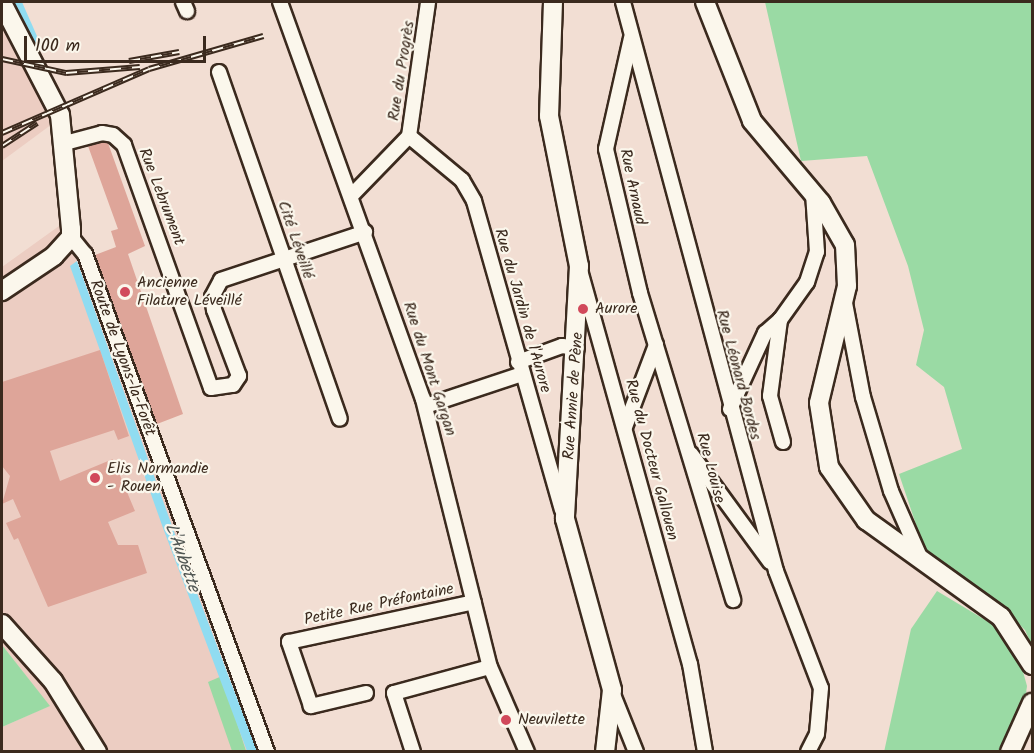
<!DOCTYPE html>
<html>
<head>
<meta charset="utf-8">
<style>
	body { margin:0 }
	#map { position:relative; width:1034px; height:753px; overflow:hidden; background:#f2ded3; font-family:Kalam,sans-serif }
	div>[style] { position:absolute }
	.built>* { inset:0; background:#eccdc2 }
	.green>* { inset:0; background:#9adaa4 }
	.water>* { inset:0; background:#90dcf1 }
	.building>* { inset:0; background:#dea599 }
	.roads { filter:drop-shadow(2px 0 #3b2a1e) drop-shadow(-2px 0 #3b2a1e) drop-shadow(0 2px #3b2a1e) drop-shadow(0 -2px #3b2a1e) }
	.minor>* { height:14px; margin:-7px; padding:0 7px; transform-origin:7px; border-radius:7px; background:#fbf7ec }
	.tertiary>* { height:18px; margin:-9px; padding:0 9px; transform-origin:9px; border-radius:9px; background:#fbf7ec }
	.rail>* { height:6px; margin-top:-3px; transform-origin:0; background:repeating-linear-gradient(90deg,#fbf7ec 0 11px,#3b2a1e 0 22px); box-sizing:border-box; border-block:2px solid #3b2a1e }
	.dots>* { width:16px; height:16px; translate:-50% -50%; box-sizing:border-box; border:3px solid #fbf7ec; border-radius:50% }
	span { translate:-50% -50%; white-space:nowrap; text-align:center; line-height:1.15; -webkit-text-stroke:4.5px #fbf7ec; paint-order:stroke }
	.street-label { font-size:16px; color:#3b2a1e }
	.poi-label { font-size:16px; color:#3b2a1e }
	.left { translate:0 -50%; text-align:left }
	.water-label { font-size:18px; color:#505653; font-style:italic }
	.frame { position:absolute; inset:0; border:3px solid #3b2a1e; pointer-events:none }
	.scale { position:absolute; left:24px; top:36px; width:182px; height:27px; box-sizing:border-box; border:3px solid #3b2a1e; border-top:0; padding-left:8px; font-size:18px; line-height:21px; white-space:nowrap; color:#3b2a1e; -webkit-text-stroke:4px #fbf7ec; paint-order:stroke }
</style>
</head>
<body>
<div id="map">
	<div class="built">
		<div style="clip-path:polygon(2px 6px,53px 80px,63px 116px,2px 161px)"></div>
		<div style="clip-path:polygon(66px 221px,214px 636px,257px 751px,2px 751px,2px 727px,49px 706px,2px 645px,2px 267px)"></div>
	</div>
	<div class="green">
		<div style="clip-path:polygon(765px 2px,1032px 2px,1032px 646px,1025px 630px,995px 600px,965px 586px,926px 554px,899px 474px,962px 449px,944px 387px,916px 365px,924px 330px,908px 266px,867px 156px,801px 161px)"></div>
		<div style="clip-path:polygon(937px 591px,997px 627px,1018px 654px,1027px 686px,1023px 715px,1006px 751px,884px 752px,911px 629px)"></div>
		<div style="clip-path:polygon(2px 645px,50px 706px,2px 727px)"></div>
		<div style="clip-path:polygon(222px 676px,246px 751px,232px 751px,208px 682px)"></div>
	</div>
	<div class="water">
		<div style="clip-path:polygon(11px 2px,22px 2px,40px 43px,35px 46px)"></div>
		<div style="clip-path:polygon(77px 261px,181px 551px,257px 751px,247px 751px,163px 528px,70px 266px)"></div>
	</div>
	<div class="building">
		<div style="clip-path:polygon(102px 142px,108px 143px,145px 246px,128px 254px,183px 414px,157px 424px,95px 255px,116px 247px,111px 231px,118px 229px,88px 146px)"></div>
		<div style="clip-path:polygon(100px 350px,129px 436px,118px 440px,114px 430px,50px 451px,60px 481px,113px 459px,135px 511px,108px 522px,118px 545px,138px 545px,147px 573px,48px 607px,18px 538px,14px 540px,6px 523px,21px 517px,13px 499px,2px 504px,10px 476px,2px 466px,2px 382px)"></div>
	</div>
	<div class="roads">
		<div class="minor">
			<div style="left:183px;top:2px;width:10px;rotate:66deg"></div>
			<div style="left:280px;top:2px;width:422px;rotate:70.2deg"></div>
			<div style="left:423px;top:399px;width:276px;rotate:76deg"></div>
			<div style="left:490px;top:667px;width:93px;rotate:66.5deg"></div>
			<div style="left:623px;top:2px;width:589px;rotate:74.95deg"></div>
			<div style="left:776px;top:571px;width:125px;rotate:69deg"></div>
			<div style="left:821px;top:688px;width:46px;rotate:95deg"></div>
			<div style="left:817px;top:734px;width:20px;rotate:117deg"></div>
			<div style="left:631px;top:38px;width:114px;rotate:102.7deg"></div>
			<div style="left:606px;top:149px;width:148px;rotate:76.7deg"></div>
			<div style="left:640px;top:293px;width:321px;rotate:73.1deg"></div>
			<div style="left:219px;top:72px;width:367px;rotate:70.8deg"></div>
			<div style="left:409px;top:136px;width:69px;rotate:39.7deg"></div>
			<div style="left:462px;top:180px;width:24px;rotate:60deg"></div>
			<div style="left:474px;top:201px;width:321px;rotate:74.1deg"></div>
			<div style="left:65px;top:143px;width:38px;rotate:-15deg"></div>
			<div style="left:102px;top:133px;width:11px;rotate:10deg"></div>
			<div style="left:113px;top:135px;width:15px;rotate:42deg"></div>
			<div style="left:124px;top:145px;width:258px;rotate:70.3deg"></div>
			<div style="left:211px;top:388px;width:22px;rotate:-8deg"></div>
			<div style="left:233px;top:385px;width:11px;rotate:-56deg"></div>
			<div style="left:239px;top:376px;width:71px;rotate:-110.7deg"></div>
			<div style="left:214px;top:310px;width:13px;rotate:-99deg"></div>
			<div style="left:212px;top:297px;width:19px;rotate:-62deg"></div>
			<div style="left:221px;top:280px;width:152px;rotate:-18.4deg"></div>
			<div style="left:352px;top:195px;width:82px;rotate:-46deg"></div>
			<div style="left:409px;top:136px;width:135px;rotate:-81.9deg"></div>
			<div style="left:71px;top:237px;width:22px;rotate:51deg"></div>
			<div style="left:85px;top:254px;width:530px;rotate:69.92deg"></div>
			<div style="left:581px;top:274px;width:405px;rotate:74.4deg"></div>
			<div style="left:690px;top:664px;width:89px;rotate:80.3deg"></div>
			<div style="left:845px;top:303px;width:96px;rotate:79.2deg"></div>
			<div style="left:863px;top:397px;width:98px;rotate:73.4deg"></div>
			<div style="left:891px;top:491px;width:74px;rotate:66.2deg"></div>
			<div style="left:518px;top:362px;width:47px;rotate:-20deg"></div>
			<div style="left:562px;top:346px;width:15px;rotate:8deg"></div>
			<div style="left:426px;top:406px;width:101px;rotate:-18.4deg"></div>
			<div style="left:730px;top:409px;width:84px;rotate:-65.3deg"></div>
			<div style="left:765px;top:333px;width:20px;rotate:-41deg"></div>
			<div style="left:625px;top:427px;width:88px;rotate:-69.3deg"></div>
			<div style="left:783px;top:442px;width:48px;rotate:-105.8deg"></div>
			<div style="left:770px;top:396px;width:77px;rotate:-82.5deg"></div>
			<div style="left:780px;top:320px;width:47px;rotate:-54.6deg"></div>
			<div style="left:807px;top:282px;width:32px;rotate:-72deg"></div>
			<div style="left:817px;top:252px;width:59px;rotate:-93.9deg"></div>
			<div style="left:691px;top:454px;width:134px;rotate:53.8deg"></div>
			<div style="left:612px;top:692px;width:65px;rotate:68.2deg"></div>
			<div style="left:366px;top:693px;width:57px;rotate:166.7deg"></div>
			<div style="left:311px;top:706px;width:68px;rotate:-109deg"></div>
			<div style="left:289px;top:642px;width:189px;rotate:-12.2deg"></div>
			<div style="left:413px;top:752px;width:62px;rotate:-107.9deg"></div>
			<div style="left:394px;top:693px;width:99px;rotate:-15.2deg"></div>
		</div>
		<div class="tertiary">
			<div style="left:553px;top:2px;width:114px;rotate:92deg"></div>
			<div style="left:549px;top:116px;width:153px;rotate:78.7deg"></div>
			<div style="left:579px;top:266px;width:253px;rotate:93.2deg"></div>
			<div style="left:565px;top:519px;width:177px;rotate:74.6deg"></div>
			<div style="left:612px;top:690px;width:62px;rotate:96.4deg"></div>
			<div style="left:705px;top:2px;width:128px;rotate:68.4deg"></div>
			<div style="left:752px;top:121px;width:107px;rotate:49.9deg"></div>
			<div style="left:821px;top:203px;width:48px;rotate:60.3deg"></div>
			<div style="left:845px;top:245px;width:41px;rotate:87.2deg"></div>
			<div style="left:847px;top:286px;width:120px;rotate:103.5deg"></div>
			<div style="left:819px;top:403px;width:65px;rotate:81.1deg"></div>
			<div style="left:829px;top:467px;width:65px;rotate:55.1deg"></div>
			<div style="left:866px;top:520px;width:166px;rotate:35.7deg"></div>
			<div style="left:1001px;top:617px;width:57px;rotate:57.1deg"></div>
			<div style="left:2px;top:3px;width:126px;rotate:62.6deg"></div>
			<div style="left:60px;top:115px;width:115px;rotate:84.5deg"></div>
			<div style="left:71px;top:229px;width:8px;rotate:90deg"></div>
			<div style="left:71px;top:237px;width:25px;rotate:132deg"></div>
			<div style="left:54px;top:256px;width:63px;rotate:146.1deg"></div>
			<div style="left:2px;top:624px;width:76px;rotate:48.2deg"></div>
			<div style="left:53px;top:681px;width:84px;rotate:58.2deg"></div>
			<div style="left:1010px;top:752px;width:54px;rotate:-65.8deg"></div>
		</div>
	</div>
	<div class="rail">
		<div style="left:2px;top:59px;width:66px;rotate:12.3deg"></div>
		<div style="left:66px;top:73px;width:74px;rotate:-4.6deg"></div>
		<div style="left:129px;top:61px;width:51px;rotate:-10.2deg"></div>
		<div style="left:2px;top:133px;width:160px;rotate:-23.5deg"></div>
		<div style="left:149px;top:69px;width:119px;rotate:-16.1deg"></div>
		<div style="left:2px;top:146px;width:42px;rotate:-33.3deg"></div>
	</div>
	<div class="dots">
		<div style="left:125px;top:292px;background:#d1495b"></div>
		<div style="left:583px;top:309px;background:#d1495b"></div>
		<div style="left:95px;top:478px;background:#d1495b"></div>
		<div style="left:506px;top:720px;background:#d1495b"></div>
	</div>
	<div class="street-label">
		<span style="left:402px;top:71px;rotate:-81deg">Rue du Progrès</span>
		<span style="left:632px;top:187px;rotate:78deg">Rue Arnaud</span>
		<span style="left:161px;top:197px;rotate:69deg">Rue Lebrument</span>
		<span style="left:295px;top:240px;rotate:71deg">Cité Léveillé</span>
		<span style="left:522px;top:311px;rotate:74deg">Rue du Jardin de l'Aurore</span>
		<span style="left:122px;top:358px;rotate:70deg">Route de Lyons-la-Forêt</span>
		<span style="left:429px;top:369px;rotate:72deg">Rue du Mont Gargan</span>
		<span style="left:738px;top:375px;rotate:75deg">Rue Léonard Bordes</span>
		<span style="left:574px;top:396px;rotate:-86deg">Rue Annie de Pène</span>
		<span style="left:651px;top:460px;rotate:75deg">Rue du Docteur Gallouen</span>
		<span style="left:710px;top:468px;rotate:75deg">Rue Louise</span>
		<span style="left:379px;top:605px;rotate:-12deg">Petite Rue Préfontaine</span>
	</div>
	<div class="poi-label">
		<span class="left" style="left:137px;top:292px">Ancienne<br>Filature Léveillé</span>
		<span class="left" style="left:595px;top:309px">Aurore</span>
		<span class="left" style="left:107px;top:478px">Elis Normandie<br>- Rouen</span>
		<span class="left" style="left:518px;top:720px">Neuvilette</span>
	</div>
	<div class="water-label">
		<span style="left:181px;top:558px;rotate:70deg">L'Aubette</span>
	</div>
	<div class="frame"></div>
	<div class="scale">100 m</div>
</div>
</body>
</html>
